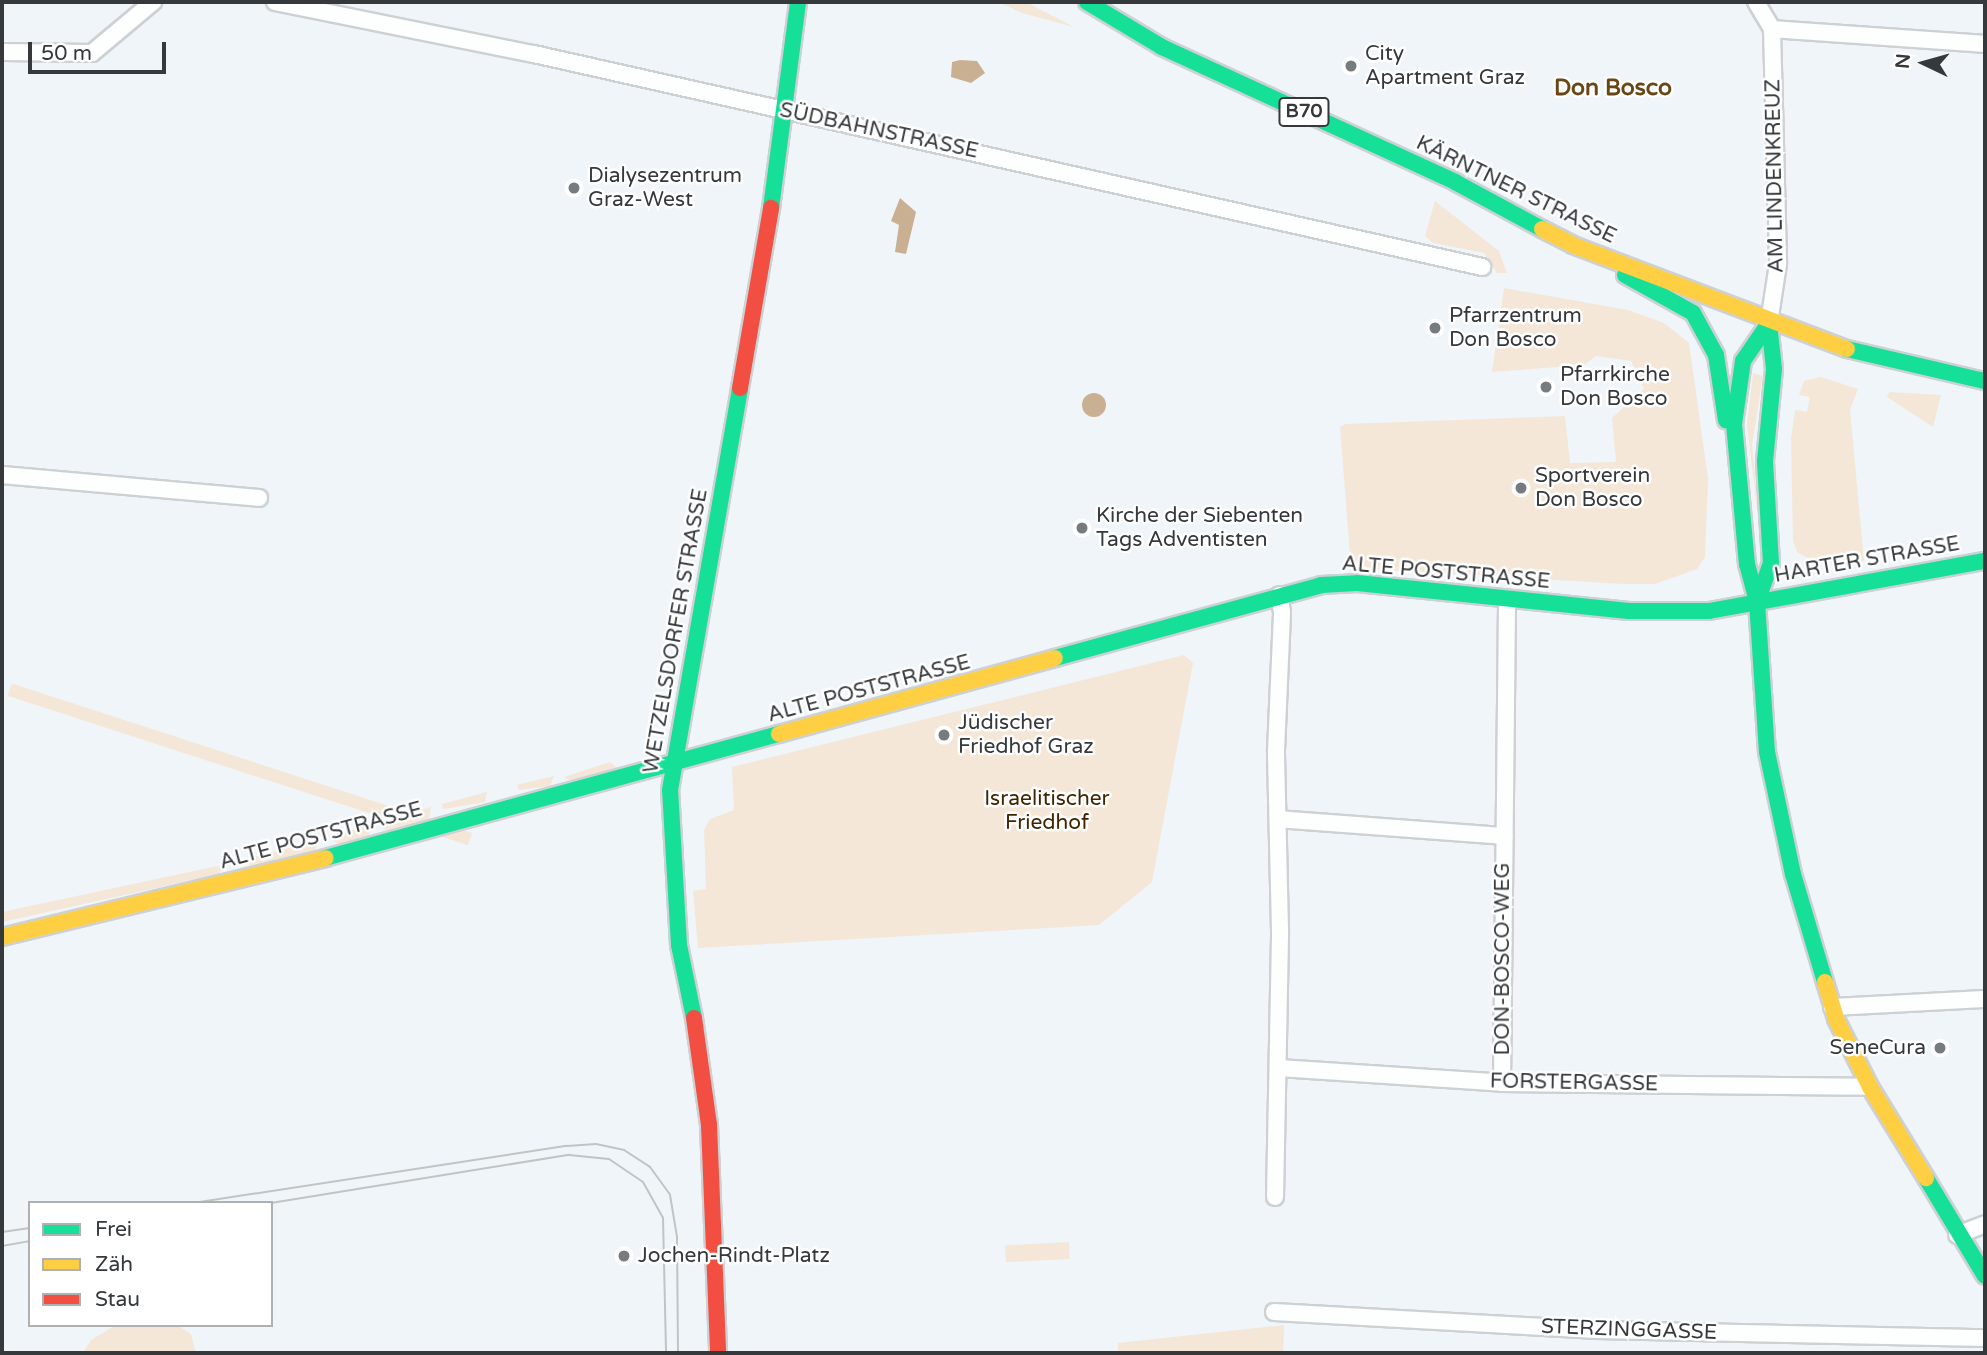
<!DOCTYPE html>
<html>
<head>
<meta charset="utf-8">
<style>
	body { margin:0 }
	#map { position:relative; width:1987px; height:1355px; overflow:hidden; background:#eff5f9; font-family:"Varela Round",sans-serif }
	div>[style] { position:absolute }
	.green>* { inset:0; background:#f4e7d8; transform-origin:0 0 }
	.water>* { inset:0; background:#cab092 }
	.round { border-radius:50% }
	.roads { filter:drop-shadow(2px 0 #cdd1d4) drop-shadow(-2px 0 #cdd1d4) drop-shadow(0 2px #cdd1d4) drop-shadow(0 -2px #cdd1d4) }
	.street>* { height:16px; margin:-8px; padding:0 8px; transform-origin:8px; border-radius:8px; background:#fdfefe }
	.fast>* { height:16px; margin:-8px; padding:0 8px; transform-origin:8px; border-radius:8px; background:#16e098 }
	.slow>* { height:16px; margin:-8px; padding:0 8px; transform-origin:8px; border-radius:8px; background:#ffcf43 }
	.jam>* { height:16px; margin:-8px; padding:0 8px; transform-origin:8px; border-radius:8px; background:#f24e42 }
	.tram>* { height:2px; margin:-1px; padding:0 1px; transform-origin:1px; border-radius:1px; background:#c2c4c4 }
	.dots>* { width:19px; height:19px; translate:-50% -50%; box-sizing:border-box; border:4px solid #fff; border-radius:50% }
	span { translate:-50% -50%; white-space:nowrap; text-align:center; line-height:1.15; -webkit-text-stroke:5px #fff; paint-order:stroke }
	.shield-label span { padding:2px 5px; background:#fff; border:2px solid; border-radius:5px; -webkit-text-stroke-width:0 }
	.shield-label { font-size:19px; color:#35393c; font-weight:700 }
	.poi-label { font-size:21px; color:#35393c }
	.left { translate:0 -50%; text-align:left }
	.right { translate:-100% -50%; text-align:right }
	.street-label { font-size:21px; color:#35393c }
	.park-label { font-size:21px; color:#402500 }
	.neighbourhood-label { font-size:23px; color:#6a4615; font-weight:700 }
	.frame { position:absolute; inset:0; border:4px solid #35393c; pointer-events:none }
	.legend { position:absolute; left:28px; top:1201px; width:245px; height:126px; box-sizing:border-box; background:#fff; border:2px solid #aeb0b1; margin:0; padding:9px 12px; list-style:none; font-size:21px; color:#35393c }
	.legend li { display:flex; align-items:center; gap:14px; height:35px }
	.legend b { width:35px; border:2px solid #aeb0b1 }
	.north { position:absolute; left:1889px; top:28px; width:70px; height:70px; -webkit-text-stroke:5px #fff; paint-order:stroke; rotate:275deg; font-size:19px; font-weight:700; line-height:28px; text-align:center; color:#35393c }
	.north::after { content:''; display:block; margin:auto; width:24px; height:32px; background:#35393c; clip-path:polygon(50% 0,100% 100%,50% 72%,0 100%) }
	.scale { position:absolute; left:28px; top:42px; width:138px; height:32px; box-sizing:border-box; border:4px solid #35393c; border-top:0; padding-left:9px; font-size:21px; line-height:24px; white-space:nowrap; color:#35393c; -webkit-text-stroke:5px #fff; paint-order:stroke }
</style>
</head>
<body>
<div id="map">
	<div class="green">
		<div style="clip-path:polygon(998px 2px,1026px 2px,1074px 27px,1022px 13px)"></div>
		<div style="clip-path:polygon(1435px 201px,1499px 251px,1507px 273px,1497px 273px,1484px 253px,1433px 243px,1425px 236px)"></div>
		<div style="clip-path:polygon(1504px 288px,1628px 310px,1664px 323px,1689px 343px,1708px 478px,1705px 557px,1697px 569px,1655px 584px,1624px 584px,1351px 568px,1340px 427px,1346px 424px,1565px 416px,1570px 463px,1616px 462px,1612px 418px,1644px 389px,1631px 361px,1596px 356px,1584px 365px,1492px 372px)"></div>
		<div style="clip-path:polygon(1753px 373px,1763px 376px,1752px 445px,1763px 557px,1747px 425px)"></div>
		<div style="clip-path:polygon(1821px 377px,1858px 389px,1850px 410px,1864px 561px,1817px 563px,1797px 552px,1793px 541px,1791px 438px,1795px 410px,1807px 412px,1810px 397px,1799px 395px,1804px 381px)"></div>
		<div style="clip-path:polygon(1889px 392px,1941px 395px,1933px 427px,1887px 397px)"></div>
		<div style="clip-path:polygon(1184px 655px,1193px 663px,1152px 882px,1099px 925px,698px 948px,693px 891px,706px 889px,704px 830px,710px 819px,734px 810px,732px 767px)"></div>
		<div style="clip-path:polygon(610px 762px,619px 769px,571px 781px,564px 777px)"></div>
		<div style="clip-path:polygon(554px 776px,550px 786px,519px 790px,517px 785px)"></div>
		<div style="clip-path:polygon(487px 792px,485px 802px,443px 809px,442px 804px)"></div>
		<div style="clip-path:polygon(431px 807px,429px 818px,387px 830px,381px 827px,379px 822px)"></div>
		<div style="clip-path:polygon(371px 825px,369px 836px,339px 844px,333px 841px,332px 836px)"></div>
		<div style="left:472px;top:833px;width:13px;height:484px;rotate:108deg"></div>
		<div style="clip-path:polygon(319px 840px,315px 851px,252px 867px,246px 863px,246px 859px)"></div>
		<div style="clip-path:polygon(222px 865px,220px 874px,2px 922px,2px 912px)"></div>
		<div style="left:1069px;top:1242px;width:17px;height:64px;rotate:87deg"></div>
		<div style="clip-path:polygon(116px 1325px,177px 1325px,191px 1334px,196px 1353px,83px 1353px,91px 1340px)"></div>
		<div style="clip-path:polygon(1284px 1325px,1283px 1353px,1118px 1353px,1118px 1343px)"></div>
	</div>
	<div class="water">
		<div style="clip-path:polygon(960px 60px,977px 61px,985px 73px,971px 83px,951px 77px,952px 62px)"></div>
		<div style="clip-path:polygon(900px 198px,916px 212px,906px 254px,895px 252px,899px 225px,891px 221px)"></div>
		<div class="round" style="left:1082px;top:393px;width:24px;height:24px"></div>
	</div>
	<div class="roads">
		<div class="street">
			<div style="left:275px;top:2px;width:264px;rotate:11.4deg"></div>
			<div style="left:534px;top:54px;width:972px;rotate:12.66deg"></div>
			<div style="left:1756px;top:2px;width:31px;rotate:59deg"></div>
			<div style="left:1772px;top:29px;width:235px;rotate:88.5deg"></div>
			<div style="left:1778px;top:264px;width:60px;rotate:98.7deg"></div>
			<div style="left:1772px;top:29px;width:214px;rotate:4deg"></div>
			<div style="left:2px;top:52px;width:90px;rotate:0.6deg"></div>
			<div style="left:92px;top:53px;width:80px;rotate:-39.9deg"></div>
			<div style="left:2px;top:475px;width:258px;rotate:5.1deg"></div>
			<div style="left:1278px;top:819px;width:227px;rotate:4.3deg"></div>
			<div style="left:1832px;top:1007px;width:153px;rotate:-3deg"></div>
			<div style="left:1279px;top:1068px;width:224px;rotate:3.8deg"></div>
			<div style="left:1502px;top:1083px;width:368px;rotate:0.6deg"></div>
			<div style="left:1502px;top:1083px;width:484px;rotate:-89.4deg"></div>
			<div style="left:1275px;top:1197px;width:266px;rotate:-88.9deg"></div>
			<div style="left:1280px;top:931px;width:180px;rotate:-91.3deg"></div>
			<div style="left:1276px;top:751px;width:139px;rotate:-87.5deg"></div>
			<div style="left:1282px;top:612px;width:17px;rotate:-100deg"></div>
			<div style="left:1957px;top:1235px;width:30px;rotate:-21deg"></div>
			<div style="left:1274px;top:1312px;width:324px;rotate:3.2deg"></div>
			<div style="left:1597px;top:1330px;width:388px;rotate:1.2deg"></div>
		</div>
		<div class="fast">
			<div style="left:1087px;top:2px;width:87px;rotate:31deg"></div>
			<div style="left:1162px;top:47px;width:323px;rotate:24.7deg"></div>
			<div style="left:1455px;top:182px;width:99px;rotate:28.4deg"></div>
			<div style="left:771px;top:208px;width:208px;rotate:-82.5deg"></div>
			<div style="left:1625px;top:275px;width:78px;rotate:29.2deg"></div>
			<div style="left:1693px;top:313px;width:48px;rotate:61.3deg"></div>
			<div style="left:1716px;top:355px;width:66px;rotate:81.3deg"></div>
			<div style="left:1769px;top:323px;width:46px;rotate:124.4deg"></div>
			<div style="left:1743px;top:361px;width:64px;rotate:98.1deg"></div>
			<div style="left:1734px;top:424px;width:141px;rotate:84.7deg"></div>
			<div style="left:1747px;top:564px;width:39px;rotate:75deg"></div>
			<div style="left:1757px;top:602px;width:150px;rotate:86.2deg"></div>
			<div style="left:1767px;top:752px;width:125px;rotate:78deg"></div>
			<div style="left:1793px;top:874px;width:113px;rotate:73.5deg"></div>
			<div style="left:1847px;top:349px;width:142px;rotate:13.1deg"></div>
			<div style="left:1757px;top:602px;width:41px;rotate:-70.3deg"></div>
			<div style="left:1771px;top:563px;width:102px;rotate:-93.4deg"></div>
			<div style="left:1765px;top:461px;width:92px;rotate:-84.4deg"></div>
			<div style="left:1774px;top:369px;width:46px;rotate:-96.2deg"></div>
			<div style="left:1055px;top:658px;width:276px;rotate:-15.3deg"></div>
			<div style="left:1321px;top:585px;width:36px;rotate:-3deg"></div>
			<div style="left:1357px;top:583px;width:273px;rotate:5.9deg"></div>
			<div style="left:1629px;top:611px;width:80px"></div>
			<div style="left:1709px;top:611px;width:280px;rotate:-10.3deg"></div>
			<div style="left:325px;top:858px;width:471px;rotate:-15.3deg"></div>
			<div style="left:694px;top:1018px;width:75px;rotate:-101.6deg"></div>
			<div style="left:679px;top:945px;width:155px;rotate:-93.3deg"></div>
			<div style="left:670px;top:790px;width:408px;rotate:-80.1deg"></div>
			<div style="left:1926px;top:1178px;width:114px;rotate:59deg"></div>
		</div>
		<div class="slow">
			<div style="left:1542px;top:229px;width:35px;rotate:27deg"></div>
			<div style="left:1573px;top:245px;width:293px;rotate:20.8deg"></div>
			<div style="left:779px;top:734px;width:286px;rotate:-15.4deg"></div>
			<div style="left:2px;top:937px;width:333px;rotate:-13.7deg"></div>
			<div style="left:1825px;top:982px;width:39px;rotate:73deg"></div>
			<div style="left:1836px;top:1019px;width:76px;rotate:63.4deg"></div>
			<div style="left:1870px;top:1087px;width:107px;rotate:58.4deg"></div>
		</div>
		<div class="jam">
			<div style="left:740px;top:388px;width:183px;rotate:-80.2deg"></div>
			<div style="left:694px;top:1018px;width:108px;rotate:82deg"></div>
			<div style="left:709px;top:1125px;width:228px;rotate:87.7deg"></div>
		</div>
	</div>
	<div class="tram">
		<div style="left:193px;top:1203px;width:378px;rotate:-8.7deg"></div>
		<div style="left:567px;top:1146px;width:29px;rotate:-4deg"></div>
		<div style="left:596px;top:1144px;width:29px;rotate:12deg"></div>
		<div style="left:624px;top:1150px;width:31px;rotate:33deg"></div>
		<div style="left:650px;top:1167px;width:34px;rotate:54deg"></div>
		<div style="left:670px;top:1195px;width:43px;rotate:80.5deg"></div>
		<div style="left:677px;top:1237px;width:116px;rotate:89.5deg"></div>
		<div style="left:271px;top:1203px;width:302px;rotate:-9.2deg"></div>
		<div style="left:569px;top:1155px;width:40px;rotate:5.7deg"></div>
		<div style="left:609px;top:1159px;width:41px;rotate:34.1deg"></div>
		<div style="left:643px;top:1182px;width:41px;rotate:60.9deg"></div>
		<div style="left:663px;top:1218px;width:135px;rotate:88.7deg"></div>
		<div style="left:2px;top:1232px;width:28px;rotate:-8deg"></div>
		<div style="left:2px;top:1246px;width:28px;rotate:-10deg"></div>
	</div>
	<div class="dots">
		<div style="left:1351px;top:66px;background:#767b7e"></div>
		<div style="left:574px;top:188px;background:#767b7e"></div>
		<div style="left:1435px;top:328px;background:#767b7e"></div>
		<div style="left:1546px;top:387px;background:#767b7e"></div>
		<div style="left:1521px;top:488px;background:#767b7e"></div>
		<div style="left:1082px;top:528px;background:#767b7e"></div>
		<div style="left:944px;top:735px;background:#767b7e"></div>
		<div style="left:1940px;top:1048px;background:#767b7e"></div>
		<div style="left:624px;top:1256px;background:#767b7e"></div>
	</div>
	<div class="shield-label">
		<span style="left:1304px;top:112px">B70</span>
	</div>
	<div class="poi-label">
		<span class="left" style="left:1365px;top:66px">City<br>Apartment Graz</span>
		<span class="left" style="left:588px;top:188px">Dialysezentrum<br>Graz-West</span>
		<span class="left" style="left:1449px;top:328px">Pfarrzentrum<br>Don Bosco</span>
		<span class="left" style="left:1560px;top:387px">Pfarrkirche<br>Don Bosco</span>
		<span class="left" style="left:1535px;top:488px">Sportverein<br>Don Bosco</span>
		<span class="left" style="left:1096px;top:528px">Kirche der Siebenten<br>Tags Adventisten</span>
		<span class="left" style="left:958px;top:735px">Jüdischer<br>Friedhof Graz</span>
		<span class="right" style="left:1926px;top:1048px">SeneCura</span>
		<span class="left" style="left:638px;top:1256px">Jochen-Rindt-Platz</span>
	</div>
	<div class="street-label">
		<span style="left:879px;top:131px;rotate:12deg">SÜDBAHNSTRASSE</span>
		<span style="left:1775px;top:176px;rotate:-91deg">AM LINDENKREUZ</span>
		<span style="left:1516px;top:190px;rotate:26deg">KÄRNTNER STRASSE</span>
		<span style="left:1867px;top:560px;rotate:-10deg">HARTER STRASSE</span>
		<span style="left:1446px;top:573px;rotate:5deg">ALTE POSTSTRASSE</span>
		<span style="left:676px;top:631px;rotate:-80deg">WETZELSDORFER STRASSE</span>
		<span style="left:869px;top:689px;rotate:-15deg">ALTE POSTSTRASSE</span>
		<span style="left:321px;top:836px;rotate:-15deg">ALTE POSTSTRASSE</span>
		<span style="left:1503px;top:959px;rotate:-90deg">DON-BOSCO-WEG</span>
		<span style="left:1574px;top:1083px;rotate:1deg">FORSTERGASSE</span>
		<span style="left:1629px;top:1330px;rotate:2deg">STERZINGGASSE</span>
	</div>
	<div class="park-label">
		<span style="left:1047px;top:811px">Israelitischer<br>Friedhof</span>
	</div>
	<div class="neighbourhood-label">
		<span style="left:1613px;top:88px">Don Bosco</span>
	</div>
	<div class="frame"></div>
	<ul class="legend">
	<li><b style="height:9px;background:#16e098"></b>Frei</li>
	<li><b style="height:9px;background:#ffcf43"></b>Zäh</li>
	<li><b style="height:9px;background:#f24e42"></b>Stau</li>
	</ul>
	<div class="north">N</div>
	<div class="scale">50 m</div>
</div>
</body>
</html>
